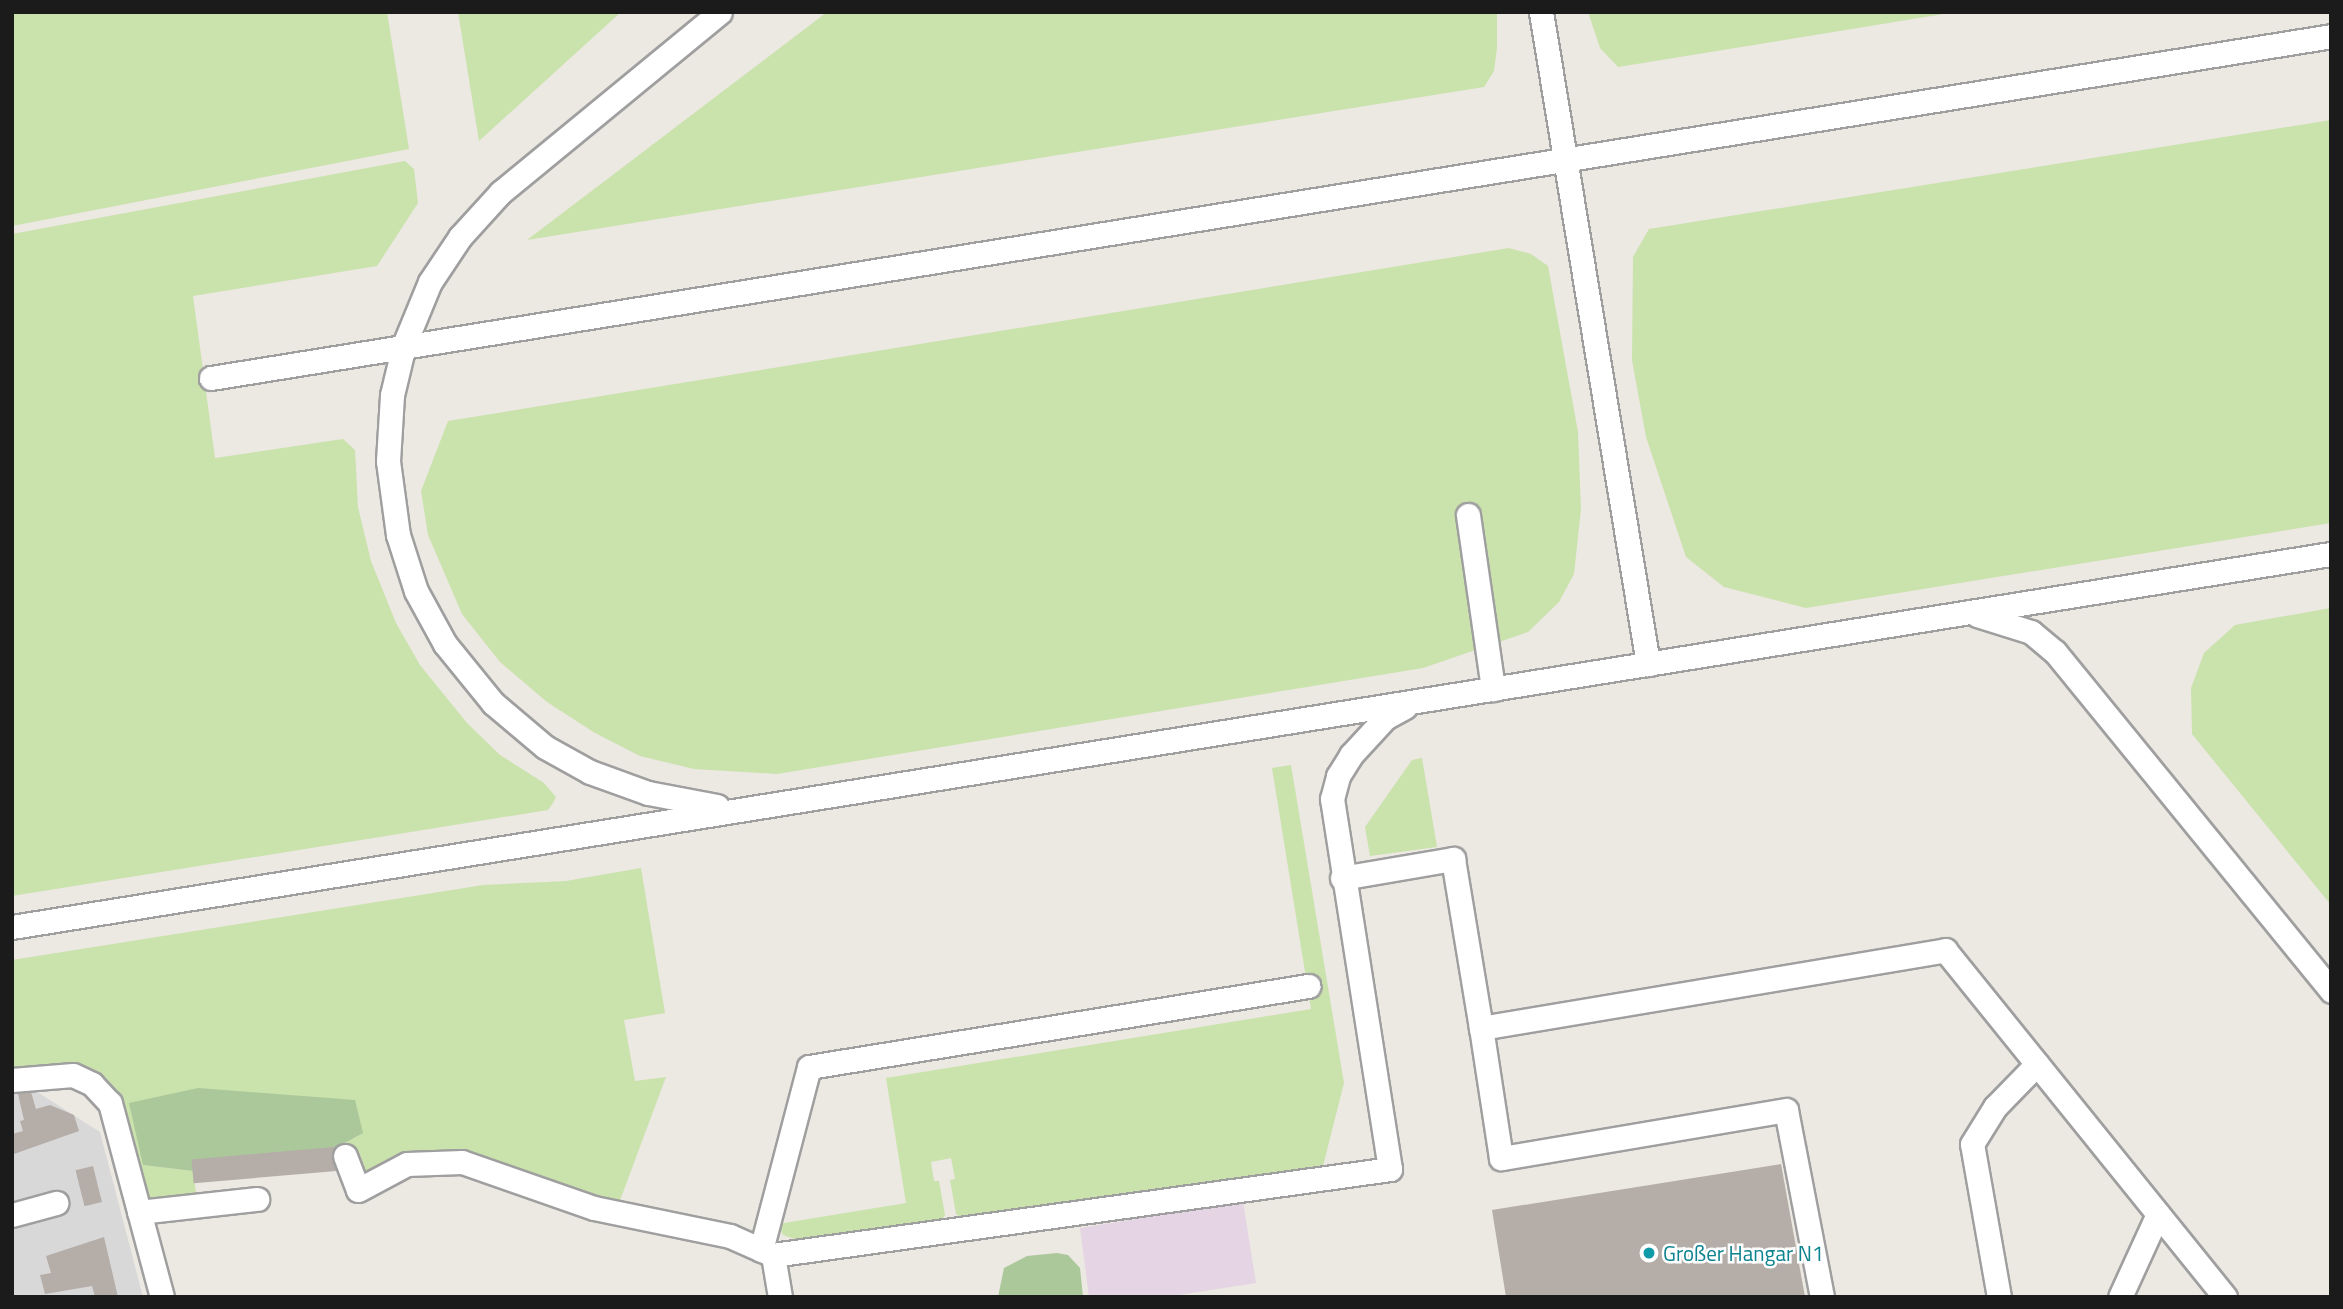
<!DOCTYPE html>
<html>
<head>
<meta charset="utf-8">
<style>
	body { margin:0 }
	#map { position:relative; width:2343px; height:1309px; overflow:hidden; background:#ece8e2; font-family:"Titillium Web",sans-serif }
	div>[style] { position:absolute }
	.residential>* { inset:0; background:#d9d8d9 }
	.industrial>* { inset:0; background:#e5d4e3 }
	.grass>* { inset:0; background:#cae2ac }
	.forest>* { inset:0; background:#abc89a }
	.building>* { inset:0; background:#b5ada8; transform-origin:0 0 }
	.roads { filter:drop-shadow(2px 0 #9f9f9f) drop-shadow(-2px 0 #9f9f9f) drop-shadow(0 2px #9f9f9f) drop-shadow(0 -2px #9f9f9f) }
	.minor>* { height:23px; margin:-11.5px; padding:0 11.5px; transform-origin:11.5px; border-radius:11.5px; background:#fff }
	.dots>* { width:19px; height:19px; translate:-50% -50%; box-sizing:border-box; border:4px solid #fff; border-radius:50% }
	span { translate:-50% -50%; white-space:nowrap; text-align:center; line-height:1.15; -webkit-text-stroke:5px #fff; paint-order:stroke }
	.culture-label { font-size:21px; color:#0d838f }
	.left { translate:0 -50%; text-align:left }
	.frame { position:absolute; inset:0; border:14px solid #1b1b1b; pointer-events:none }
</style>
</head>
<body>
<div id="map">
	<div class="residential">
		<div style="clip-path:polygon(31px 1088px,100px 1132px,143px 1297px,12px 1297px,12px 1091px)"></div>
	</div>
	<div class="industrial">
		<div style="clip-path:polygon(1243px 1202px,1256px 1283px,1166px 1297px,1089px 1297px,1080px 1228px)"></div>
	</div>
	<div class="grass">
		<div style="clip-path:polygon(12px 12px,387px 12px,409px 149px,12px 226px)"></div>
		<div style="clip-path:polygon(458px 12px,621px 12px,479px 141px)"></div>
		<div style="clip-path:polygon(827px 12px,1497px 12px,1497px 48px,1494px 71px,1484px 87px,527px 240px)"></div>
		<div style="clip-path:polygon(1588px 12px,1956px 12px,1618px 67px,1600px 48px)"></div>
		<div style="clip-path:polygon(2331px 120px,2331px 523px,1806px 608px,1724px 587px,1686px 557px,1646px 437px,1632px 360px,1633px 257px,1649px 229px)"></div>
		<div style="clip-path:polygon(405px 161px,414px 169px,418px 203px,377px 266px,193px 296px,215px 458px,343px 439px,355px 450px,358px 507px,371px 561px,396px 623px,420px 665px,467px 723px,500px 755px,544px 783px,556px 797px,553px 803px,548px 810px,12px 896px,12px 234px)"></div>
		<div style="clip-path:polygon(1509px 248px,1531px 254px,1548px 266px,1578px 432px,1581px 509px,1574px 574px,1559px 602px,1528px 632px,1423px 668px,777px 774px,694px 769px,640px 756px,595px 733px,547px 702px,500px 662px,462px 614px,428px 535px,421px 491px,448px 421px)"></div>
		<div style="clip-path:polygon(2331px 608px,2331px 905px,2192px 734px,2191px 688px,2204px 653px,2235px 625px)"></div>
		<div style="clip-path:polygon(1422px 758px,1437px 847px,1370px 856px,1365px 827px,1412px 760px)"></div>
		<div style="clip-path:polygon(1291px 765px,1344px 1083px,1323px 1166px,962px 1218px,956px 1214px,950px 1180px,955px 1179px,951px 1158px,931px 1162px,934px 1181px,939px 1181px,945px 1215px,941px 1221px,801px 1241px,783px 1235px,778px 1224px,906px 1203px,886px 1078px,1311px 1009px,1272px 768px)"></div>
		<div style="clip-path:polygon(641px 868px,665px 1013px,624px 1020px,635px 1081px,666px 1077px,616px 1211px,492px 1163px,358px 1182px,338px 1147px,363px 1133px,143px 1165px,193px 1171px,196px 1193px,149px 1199px,108px 1088px,12px 1073px,12px 960px,483px 885px,566px 881px)"></div>
	</div>
	<div class="forest">
		<div style="clip-path:polygon(198px 1088px,355px 1100px,363px 1133px,338px 1147px,193px 1171px,143px 1165px,129px 1103px)"></div>
		<div style="clip-path:polygon(1057px 1253px,1068px 1255px,1080px 1268px,1083px 1297px,998px 1297px,1004px 1268px,1027px 1256px)"></div>
	</div>
	<div class="building">
		<div style="clip-path:polygon(31px 1092px,36px 1109px,50px 1105px,74px 1115px,79px 1131px,14px 1154px,12px 1134px,23px 1131px,20px 1121px,24px 1120px,18px 1094px)"></div>
		<div style="left:334px;top:1147px;width:24px;height:143px;rotate:85deg"></div>
		<div style="clip-path:polygon(1781px 1164px,1805px 1297px,1506px 1297px,1492px 1210px)"></div>
		<div style="left:93px;top:1166px;width:37px;height:18px;rotate:76deg"></div>
		<div style="clip-path:polygon(104px 1237px,118px 1297px,95px 1297px,92px 1286px,45px 1294px,40px 1275px,51px 1273px,46px 1256px)"></div>
	</div>
	<div class="roads">
		<div class="minor">
			<div style="left:1541px;top:12px;width:661px;rotate:80.68deg"></div>
			<div style="left:211px;top:378px;width:2147px;rotate:-9.16deg"></div>
			<div style="left:1468px;top:515px;width:176px;rotate:81.8deg"></div>
			<div style="left:1977px;top:615px;width:57px;rotate:17.5deg"></div>
			<div style="left:2031px;top:632px;width:31px;rotate:40deg"></div>
			<div style="left:2055px;top:652px;width:437px;rotate:50.8deg"></div>
			<div style="left:717px;top:806px;width:70px;rotate:-169.3deg"></div>
			<div style="left:648px;top:793px;width:62px;rotate:-160.1deg"></div>
			<div style="left:590px;top:772px;width:51px;rotate:-150.9deg"></div>
			<div style="left:545px;top:747px;width:68px;rotate:-139.8deg"></div>
			<div style="left:493px;top:703px;width:76px;rotate:-129.1deg"></div>
			<div style="left:445px;top:644px;width:60px;rotate:-118.7deg"></div>
			<div style="left:416px;top:591px;width:59px;rotate:-107.8deg"></div>
			<div style="left:398px;top:535px;width:75px;rotate:-97.7deg"></div>
			<div style="left:388px;top:461px;width:66px;rotate:-86.5deg"></div>
			<div style="left:392px;top:395px;width:51px;rotate:-76.5deg"></div>
			<div style="left:404px;top:345px;width:68px;rotate:-67.6deg"></div>
			<div style="left:430px;top:282px;width:54px;rotate:-56.3deg"></div>
			<div style="left:460px;top:237px;width:61px;rotate:-47.7deg"></div>
			<div style="left:501px;top:192px;width:283px;rotate:-39.4deg"></div>
			<div style="left:1342px;top:878px;width:113px;rotate:-9.7deg"></div>
			<div style="left:1453px;top:859px;width:171px;rotate:80.6deg"></div>
			<div style="left:12px;top:927px;width:2349px;rotate:-9.14deg"></div>
			<div style="left:12px;top:1080px;width:61px;rotate:-4.7deg"></div>
			<div style="left:73px;top:1075px;width:21px;rotate:25deg"></div>
			<div style="left:92px;top:1084px;width:26px;rotate:47deg"></div>
			<div style="left:110px;top:1103px;width:201px;rotate:75deg"></div>
			<div style="left:345px;top:1156px;width:36px;rotate:69deg"></div>
			<div style="left:358px;top:1190px;width:55px;rotate:-28deg"></div>
			<div style="left:407px;top:1164px;width:55px;rotate:-2.1deg"></div>
			<div style="left:462px;top:1162px;width:140px;rotate:19.2deg"></div>
			<div style="left:594px;top:1208px;width:139px;rotate:11.6deg"></div>
			<div style="left:730px;top:1236px;width:47px;rotate:23.8deg"></div>
			<div style="left:139px;top:1212px;width:119px;rotate:-6.3deg"></div>
			<div style="left:12px;top:1215px;width:46px;rotate:-15.3deg"></div>
			<div style="left:761px;top:1250px;width:189px;rotate:-75.3deg"></div>
			<div style="left:809px;top:1067px;width:506px;rotate:-9.22deg"></div>
			<div style="left:780px;top:1297px;width:43px;rotate:-99.5deg"></div>
			<div style="left:773px;top:1255px;width:623px;rotate:-7.93deg"></div>
			<div style="left:1390px;top:1169px;width:375px;rotate:-98.9deg"></div>
			<div style="left:1332px;top:799px;width:24px;rotate:-75deg"></div>
			<div style="left:1338px;top:776px;width:25px;rotate:-58deg"></div>
			<div style="left:1351px;top:755px;width:50px;rotate:-47.4deg"></div>
			<div style="left:1385px;top:718px;width:23px;rotate:-29deg"></div>
			<div style="left:1822px;top:1297px;width:190px;rotate:-100.9deg"></div>
			<div style="left:1786px;top:1110px;width:289px;rotate:170.4deg"></div>
			<div style="left:1501px;top:1158px;width:132px;rotate:-98.7deg"></div>
			<div style="left:1481px;top:1028px;width:471px;rotate:-9.5deg"></div>
			<div style="left:1945px;top:950px;width:446px;rotate:51.1deg"></div>
			<div style="left:1999px;top:1297px;width:155px;rotate:-100deg"></div>
			<div style="left:1972px;top:1144px;width:44px;rotate:-58.1deg"></div>
			<div style="left:1995px;top:1107px;width:60px;rotate:-45.7deg"></div>
			<div style="left:2120px;top:1297px;width:91px;rotate:-65.4deg"></div>
		</div>
	</div>
	<div class="dots">
		<div style="left:1649px;top:1253px;background:#0f9aa8"></div>
	</div>
	<div class="culture-label">
		<span class="left" style="left:1663px;top:1253px">Großer Hangar N1</span>
	</div>
	<div class="frame"></div>
</div>
</body>
</html>
